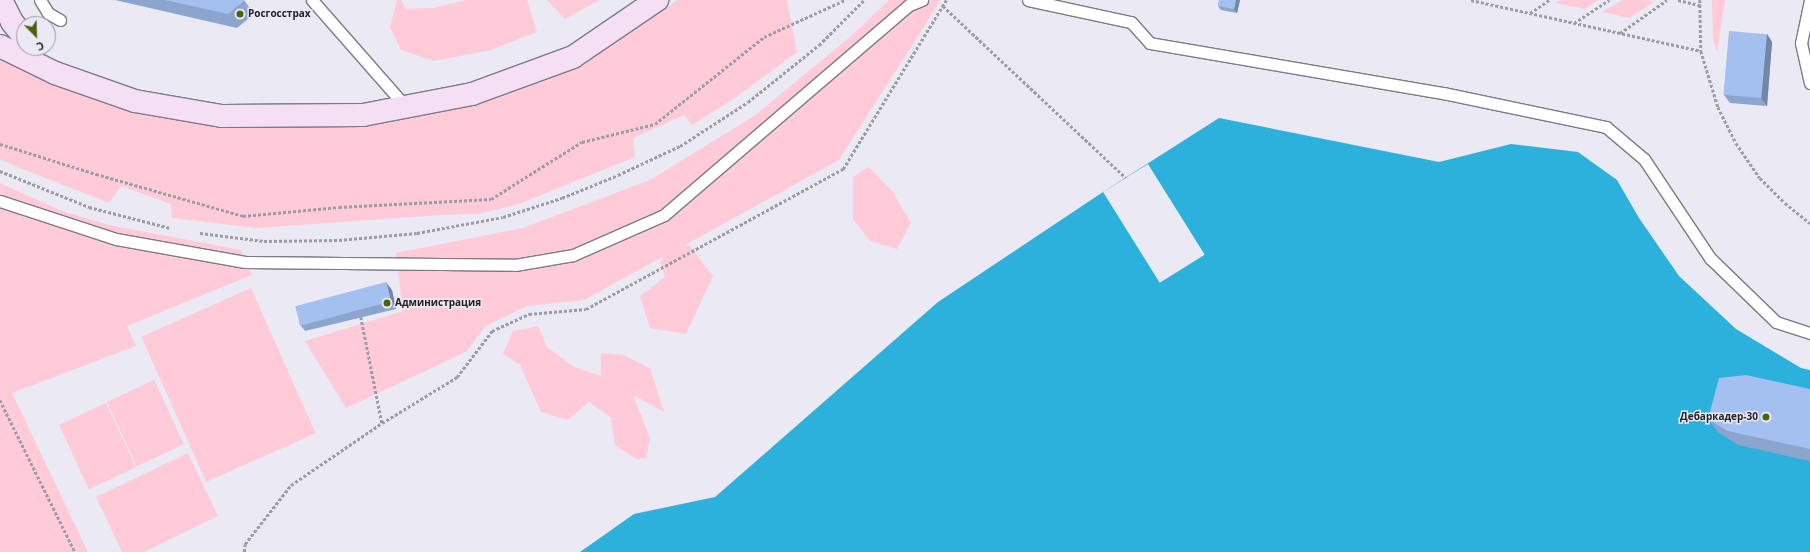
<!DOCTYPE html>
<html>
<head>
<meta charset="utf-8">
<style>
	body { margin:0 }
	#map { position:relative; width:1810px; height:552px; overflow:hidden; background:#ebe9f4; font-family:"Open Sans",sans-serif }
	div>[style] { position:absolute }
	.green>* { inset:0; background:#ffcbd9; transform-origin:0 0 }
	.water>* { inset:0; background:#2cb0dc }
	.pier>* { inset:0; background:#ebe9f4; transform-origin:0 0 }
	.path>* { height:2.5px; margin-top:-1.25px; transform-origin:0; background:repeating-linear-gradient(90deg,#9d9ca4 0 3px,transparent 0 5px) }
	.roads { filter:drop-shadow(1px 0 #7c7a84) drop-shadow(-1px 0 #7c7a84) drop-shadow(0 1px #7c7a84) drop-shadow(0 -1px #7c7a84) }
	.lane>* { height:11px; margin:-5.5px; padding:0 5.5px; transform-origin:5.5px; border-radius:5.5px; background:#fff }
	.secondary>* { height:22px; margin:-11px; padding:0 11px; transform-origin:11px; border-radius:11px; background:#f4dff4 }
	.wall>* { inset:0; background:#8ca5ce }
	.shaded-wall>* { inset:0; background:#7286a8 }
	.building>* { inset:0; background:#a3c0f0; transform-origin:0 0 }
	.dots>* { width:11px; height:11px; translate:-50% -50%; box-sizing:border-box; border:2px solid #ebe9f4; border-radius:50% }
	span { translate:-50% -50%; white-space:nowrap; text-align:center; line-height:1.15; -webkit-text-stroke:3px #ebe9f4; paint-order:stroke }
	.poi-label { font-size:10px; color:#222125; font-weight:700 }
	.left { translate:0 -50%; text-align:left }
	.right { translate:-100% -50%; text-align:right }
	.north { position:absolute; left:16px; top:16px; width:40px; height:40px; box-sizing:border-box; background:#ebe9f4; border:1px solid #9b99a1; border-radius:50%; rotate:157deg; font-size:11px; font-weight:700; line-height:16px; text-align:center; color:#222125 }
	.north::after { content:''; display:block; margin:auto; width:14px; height:18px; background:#4b6210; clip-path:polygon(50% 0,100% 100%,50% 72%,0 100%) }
</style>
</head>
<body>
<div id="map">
	<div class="green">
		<div style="clip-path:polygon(397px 0,401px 0,406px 9px,433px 8px,467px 0,527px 0,537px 32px,491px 50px,434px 61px,401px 50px,390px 27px)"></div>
		<div style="clip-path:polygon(547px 0,600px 0,565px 19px)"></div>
		<div style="clip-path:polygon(677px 0,787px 0,797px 52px,735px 98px,692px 125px,684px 115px,633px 138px,635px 157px,519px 204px,478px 214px,442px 215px,257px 228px,172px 218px,171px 204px,121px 186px,109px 203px,17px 167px,0 159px,0 57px,22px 69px,119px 105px,313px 123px,583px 59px,664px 10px)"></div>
		<div style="clip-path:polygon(889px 0,939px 0,940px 1px,839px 160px,685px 245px,690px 246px,713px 276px,686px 334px,650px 328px,640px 296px,665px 277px,660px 262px,664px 256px,584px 300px,527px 306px,486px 326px,466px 352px,346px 408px,305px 341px,403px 311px,396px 253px,523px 228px,650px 180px,754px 116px,850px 37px)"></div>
		<div style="clip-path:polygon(1561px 0,1598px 0,1585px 9px,1556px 3px)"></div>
		<div style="clip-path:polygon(1622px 0,1645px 0,1654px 2px,1629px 18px,1602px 12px)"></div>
		<div style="clip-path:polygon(1712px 0,1725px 0,1717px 52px,1713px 39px)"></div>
		<div style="clip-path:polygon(869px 167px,892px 191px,911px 223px,897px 249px,870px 241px,853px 219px,853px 177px)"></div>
		<div style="clip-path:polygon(0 183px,62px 211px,109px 225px,241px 250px,252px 275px,127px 326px,136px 346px,12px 393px,88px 552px,0 552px)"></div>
		<div style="left:251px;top:288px;width:159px;height:120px;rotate:66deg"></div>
		<div style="clip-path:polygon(538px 326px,547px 347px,574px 367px,601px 376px,601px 353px,623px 355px,650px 368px,664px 412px,633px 395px,650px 438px,646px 458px,636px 459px,615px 445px,611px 418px,589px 402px,568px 420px,541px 412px,520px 365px,503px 354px,513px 331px)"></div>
		<div style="left:154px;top:380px;width:71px;height:52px;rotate:65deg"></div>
		<div style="left:106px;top:403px;width:71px;height:52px;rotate:65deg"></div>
		<div style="clip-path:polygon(188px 453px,218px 516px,144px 552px,122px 552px,96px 497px)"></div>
	</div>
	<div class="water">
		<div style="clip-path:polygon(1219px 118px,1439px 162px,1511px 144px,1578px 152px,1617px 180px,1639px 218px,1679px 276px,1736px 329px,1801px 368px,1810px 370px,1810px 552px,580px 552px,634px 514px,715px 497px,938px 302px,1103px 192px)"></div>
	</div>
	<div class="pier">
		<div style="left:1148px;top:164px;width:107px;height:53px;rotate:58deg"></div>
	</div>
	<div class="path">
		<div style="left:1471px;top:0;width:236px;rotate:12.5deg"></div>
		<div style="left:1678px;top:0;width:23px;rotate:13deg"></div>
		<div style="left:1700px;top:0;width:51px;rotate:88.9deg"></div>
		<div style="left:1701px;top:51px;width:59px;rotate:73.1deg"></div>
		<div style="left:1718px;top:107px;width:40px;rotate:63.4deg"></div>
		<div style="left:1736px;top:143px;width:42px;rotate:55.6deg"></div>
		<div style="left:1760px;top:178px;width:35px;rotate:45deg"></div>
		<div style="left:1785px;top:203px;width:32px;rotate:39deg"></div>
		<div style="left:943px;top:6px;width:251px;rotate:43.2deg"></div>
		<div style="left:1530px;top:13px;width:23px;rotate:-34deg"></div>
		<div style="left:1574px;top:23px;width:42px;rotate:-33.3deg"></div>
		<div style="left:1620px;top:33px;width:57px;rotate:-35.1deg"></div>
		<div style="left:0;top:144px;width:101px;rotate:17.4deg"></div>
		<div style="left:96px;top:174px;width:153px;rotate:15.9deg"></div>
		<div style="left:243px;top:216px;width:96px;rotate:-5.4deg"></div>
		<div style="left:339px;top:207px;width:152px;rotate:-3deg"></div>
		<div style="left:491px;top:199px;width:107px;rotate:-32.1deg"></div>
		<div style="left:582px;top:142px;width:75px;rotate:-13.9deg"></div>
		<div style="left:655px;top:124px;width:139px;rotate:-38.6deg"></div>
		<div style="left:764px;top:37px;width:89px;rotate:-24.6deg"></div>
		<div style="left:0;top:171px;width:96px;rotate:22deg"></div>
		<div style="left:89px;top:207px;width:84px;rotate:14.5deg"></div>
		<div style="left:200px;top:233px;width:64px;rotate:7.1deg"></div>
		<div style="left:264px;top:241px;width:75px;rotate:-0.8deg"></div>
		<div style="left:339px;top:240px;width:78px;rotate:-5.1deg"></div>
		<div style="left:417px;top:233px;width:87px;rotate:-10.5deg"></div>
		<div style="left:503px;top:217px;width:62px;rotate:-17.9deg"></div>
		<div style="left:562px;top:198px;width:61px;rotate:-22.3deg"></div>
		<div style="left:618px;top:175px;width:68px;rotate:-25.1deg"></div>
		<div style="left:680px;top:146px;width:81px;rotate:-32.9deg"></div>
		<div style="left:748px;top:102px;width:91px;rotate:-38.8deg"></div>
		<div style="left:819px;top:45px;width:64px;rotate:-45deg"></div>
		<div style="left:361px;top:317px;width:108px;rotate:78.8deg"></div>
		<div style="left:0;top:400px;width:169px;rotate:63.7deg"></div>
		<div style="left:244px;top:552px;width:8px;rotate:-83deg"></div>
		<div style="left:245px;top:544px;width:75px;rotate:-52.1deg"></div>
		<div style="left:291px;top:485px;width:110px;rotate:-34.3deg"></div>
		<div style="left:382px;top:423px;width:88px;rotate:-31.5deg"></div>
		<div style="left:457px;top:377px;width:58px;rotate:-52.7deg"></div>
		<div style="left:492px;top:331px;width:41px;rotate:-24.7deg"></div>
		<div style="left:529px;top:314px;width:57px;rotate:-5deg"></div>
		<div style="left:586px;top:309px;width:293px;rotate:-28.6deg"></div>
		<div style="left:843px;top:169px;width:198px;rotate:-58.6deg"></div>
	</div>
	<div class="roads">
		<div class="lane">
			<div style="left:40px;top:0;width:15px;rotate:58deg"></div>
			<div style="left:48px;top:13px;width:14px;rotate:30deg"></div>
			<div style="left:312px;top:0;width:142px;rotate:48.7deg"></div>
			<div style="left:1028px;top:0;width:105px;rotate:12.1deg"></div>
			<div style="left:1131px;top:22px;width:28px;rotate:48deg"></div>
			<div style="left:1150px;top:43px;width:297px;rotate:9.7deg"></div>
			<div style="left:1443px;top:93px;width:167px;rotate:11.8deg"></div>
			<div style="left:1606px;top:127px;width:50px;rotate:40.1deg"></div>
			<div style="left:1644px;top:159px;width:119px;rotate:56.3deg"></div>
			<div style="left:1710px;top:258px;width:92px;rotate:44.1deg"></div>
			<div style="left:1776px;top:322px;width:36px;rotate:18deg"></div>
			<div style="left:1810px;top:0;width:44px;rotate:101.8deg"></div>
			<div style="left:1801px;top:43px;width:41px;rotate:77.3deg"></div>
			<div style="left:0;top:201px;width:122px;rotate:18.1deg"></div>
			<div style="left:116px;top:239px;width:131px;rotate:10.1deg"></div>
			<div style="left:245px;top:262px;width:270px;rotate:0.6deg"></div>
			<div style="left:515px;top:265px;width:59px;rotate:-9.8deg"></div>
			<div style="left:573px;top:255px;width:99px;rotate:-23.7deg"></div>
			<div style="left:664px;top:215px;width:323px;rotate:-40.6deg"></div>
			<div style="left:909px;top:5px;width:14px;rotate:-21deg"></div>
		</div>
		<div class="secondary">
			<div style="left:1px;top:0;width:25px;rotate:63deg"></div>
			<div style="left:12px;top:22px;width:19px;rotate:51deg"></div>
			<div style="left:0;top:46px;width:61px;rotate:26.1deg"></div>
			<div style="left:55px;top:73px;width:85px;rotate:19.3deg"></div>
			<div style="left:135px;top:101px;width:88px;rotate:9.8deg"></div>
			<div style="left:222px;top:116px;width:141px;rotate:-0.4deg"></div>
			<div style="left:363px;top:115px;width:111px;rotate:-10.9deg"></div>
			<div style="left:472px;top:94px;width:108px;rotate:-20.1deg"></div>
			<div style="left:573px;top:57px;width:102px;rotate:-34.2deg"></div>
		</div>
	</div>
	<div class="wall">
		<div style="clip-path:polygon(115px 0,244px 0,254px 14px,237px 28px)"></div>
		<div style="clip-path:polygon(1219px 0,1240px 0,1237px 13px,1221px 10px,1218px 6px)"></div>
		<div style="clip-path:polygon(1767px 34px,1772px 42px,1767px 106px,1730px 103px,1724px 95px)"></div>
		<div style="clip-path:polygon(392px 290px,396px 309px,305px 331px,299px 323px)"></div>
		<div style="clip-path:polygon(1810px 389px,1810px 461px,1738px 445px,1718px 432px,1708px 419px)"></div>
	</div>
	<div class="shaded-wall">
		<div style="clip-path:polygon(1236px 0,1240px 0,1237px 13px,1234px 9px)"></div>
		<div style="clip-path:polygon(1767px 34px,1772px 42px,1767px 106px,1761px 98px)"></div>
		<div style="clip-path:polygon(386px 282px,392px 290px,396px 309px,391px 301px)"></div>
	</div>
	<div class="building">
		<div style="clip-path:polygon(165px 0,244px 0,244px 1px,228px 14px)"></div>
		<div style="clip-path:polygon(1219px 0,1236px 0,1234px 9px,1218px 6px)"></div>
		<div style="left:1729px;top:31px;width:38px;height:64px;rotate:5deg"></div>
		<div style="left:386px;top:282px;width:20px;height:94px;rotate:75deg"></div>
		<div style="clip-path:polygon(1746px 375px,1810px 389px,1810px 449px,1728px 431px,1708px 419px,1719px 378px)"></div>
	</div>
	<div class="dots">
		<div style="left:240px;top:14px;background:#4b6210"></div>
		<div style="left:387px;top:303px;background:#4b6210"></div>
		<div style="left:1766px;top:417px;background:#4b6210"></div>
	</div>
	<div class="poi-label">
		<span class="left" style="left:248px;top:14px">Росгосстрах</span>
		<span class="left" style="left:395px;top:303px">Администрация</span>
		<span class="right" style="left:1758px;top:417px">Дебаркадер-30</span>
	</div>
	<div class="north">С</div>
</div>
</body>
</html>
